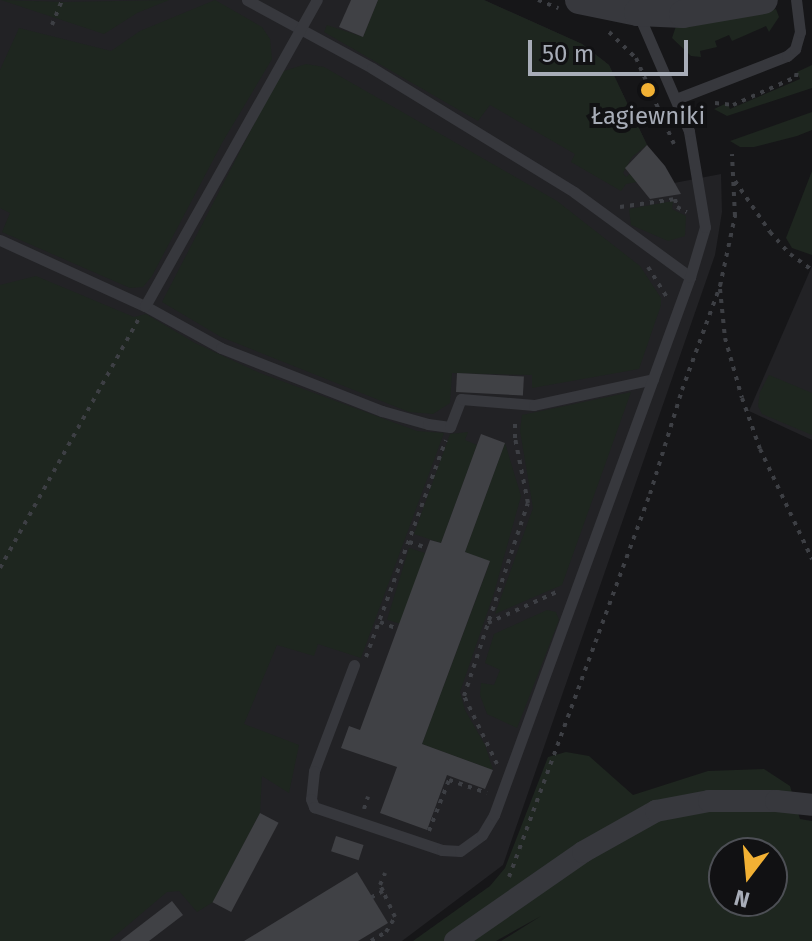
<!DOCTYPE html>
<html>
<head>
<meta charset="utf-8">
<style>
	body { margin:0 }
	#map { position:relative; width:812px; height:941px; overflow:hidden; background:#161618; font-family:"Fira Sans",sans-serif }
	div>[style] { position:absolute }
	.built>* { inset:0; background:#222225 }
	.green>* { inset:0; background:#1e261f; transform-origin:0 0 }
	.building>* { inset:0; background:#404145; transform-origin:0 0 }
	.path>* { height:4px; margin-top:-2px; transform-origin:0; background:repeating-linear-gradient(90deg,#3d3f44 0 4px,transparent 0 10px) }
	.service>* { height:11px; margin:-5.5px; padding:0 5.5px; transform-origin:5.5px; border-radius:5.5px; background:#37383d }
	.minor>* { height:22px; margin:-11px; padding:0 11px; transform-origin:11px; border-radius:11px; background:#37383d }
	.tertiary>* { height:28px; margin:-14px; padding:0 14px; transform-origin:14px; border-radius:14px; background:#37383d }
	.dots>* { width:22px; height:22px; translate:-50% -50%; box-sizing:border-box; border:4px solid #111113; border-radius:50% }
	span { translate:-50% -50%; white-space:nowrap; text-align:center; line-height:1.15; -webkit-text-stroke:8px #111113; paint-order:stroke }
	.poi-label { font-size:24px; color:#a8adb8 }
	.north { position:absolute; left:708px; top:837px; width:80px; height:80px; box-sizing:border-box; background:#111113; border:2px solid #4d4f55; border-radius:50%; rotate:196deg; font-size:22px; font-weight:700; line-height:32px; text-align:center; color:#a8adb8 }
	.north::after { content:''; display:block; margin:auto; width:28px; height:36px; background:#f2b134; clip-path:polygon(50% 0,100% 100%,50% 72%,0 100%) }
	.scale { position:absolute; left:528px; top:40px; width:160px; height:36px; box-sizing:border-box; border:4px solid #a8adb8; border-top:0; padding-left:10px; font-size:24px; line-height:28px; white-space:nowrap; color:#a8adb8; -webkit-text-stroke:6px #111113; paint-order:stroke }
</style>
</head>
<body>
<div id="map">
	<div class="built">
		<div style="clip-path:polygon(0 0,484px 0,582px 44px,609px 65px,647px 145px,674px 183px,721px 174px,722px 212px,715px 255px,503px 865px,402px 941px,0 941px)"></div>
		<div style="clip-path:polygon(812px 266px,812px 440px,749px 411px)"></div>
	</div>
	<div class="green">
		<div style="clip-path:polygon(1px 0,65px 2px,169px 0,137px 13px,104px 34px)"></div>
		<div style="clip-path:polygon(215px 0,262px 27px,270px 39px,272px 59px,222px 143px,152px 276px,143px 287px,130px 288px,2px 232px,10px 213px,0 208px,0 70px,19px 28px,111px 51px,140px 31px)"></div>
		<div style="clip-path:polygon(378px 0,484px 0,582px 44px,609px 65px,647px 145px,632px 157px,623px 173px,626px 177px,630px 174px,637px 182px,626px 184px,621px 191px,571px 162px,575px 154px,490px 105px,478px 121px,324px 32px,327px 25px,363px 37px)"></div>
		<div style="clip-path:polygon(776px 9px,779px 17px,769px 32px,766px 26px,732px 41px,729px 35px,715px 41px,717px 47px,700px 51px,701px 57px,691px 56px,672px 38px,676px 26px)"></div>
		<div style="clip-path:polygon(306px 64px,324px 67px,557px 201px,640px 266px,661px 298px,661px 305px,639px 369px,532px 388px,532px 375px,452px 373px,450px 403px,433px 414px,409px 412px,221px 337px,162px 302px,281px 72px)"></div>
		<div style="clip-path:polygon(812px 65px,812px 88px,727px 116px,714px 109px,727px 103px,730px 109px,800px 79px,797px 72px)"></div>
		<div style="clip-path:polygon(812px 112px,812px 130px,797px 136px,754px 147px,740px 147px,730px 141px)"></div>
		<div style="clip-path:polygon(812px 171px,812px 255px,792px 248px,786px 238px)"></div>
		<div style="clip-path:polygon(673px 201px,672px 209px,686px 216px,685px 236px,668px 241px,631px 225px,629px 209px)"></div>
		<div style="clip-path:polygon(36px 276px,134px 317px,146px 314px,195px 343px,260px 373px,417px 431px,444px 433px,361px 658px,318px 644px,314px 656px,277px 645px,244px 724px,299px 745px,289px 793px,262px 776px,260px 813px,213px 902px,197px 912px,179px 891px,167px 892px,109px 941px,0 941px,0 285px)"></div>
		<div style="clip-path:polygon(769px 375px,812px 393px,812px 435px,762px 414px,758px 406px,760px 392px)"></div>
		<div style="clip-path:polygon(631px 392px,562px 585px,495px 614px,533px 508px,520px 431px,522px 415px)"></div>
		<div style="clip-path:polygon(468px 432px,465px 440px,477px 445px,441px 543px,414px 534px,450px 434px)"></div>
		<div style="clip-path:polygon(505px 443px,521px 496px,494px 593px,460px 692px,465px 710px,485px 745px,493px 770px,422px 744px,490px 562px,465px 552px)"></div>
		<div style="left:409px;top:548px;width:17px;height:75px;rotate:17deg"></div>
		<div style="clip-path:polygon(547px 610px,556px 612px,559px 620px,517px 728px,487px 714px,480px 695px,481px 683px,494px 685px,500px 670px,485px 663px,494px 634px)"></div>
		<div style="clip-path:polygon(evenodd,566px 752px,589px 756px,633px 795px,708px 771px,764px 769px,790px 786px,800px 819px,812px 821px,812px 941px,501px 941px,541px 916px,496px 941px,413px 941px,490px 886px,505px 868px,548px 757px,566px 752px,724px 853px,772px 853px,772px 901px,724px 901px,724px 853px)"></div>
	</div>
	<div class="building">
		<div style="clip-path:polygon(351px 0,378px 0,363px 37px,339px 27px)"></div>
		<div style="clip-path:polygon(647px 145px,665px 166px,681px 194px,650px 199px,625px 168px)"></div>
		<div style="left:457px;top:373px;width:67px;height:19px;rotate:3deg"></div>
		<div style="clip-path:polygon(481px 434px,505px 443px,465px 552px,490px 561px,422px 744px,493px 770px,485px 789px,447px 775px,427px 830px,380px 813px,397px 767px,341px 748px,349px 726px,360px 730px,430px 540px,441px 543px)"></div>
		<div style="left:260px;top:813px;width:21px;height:101px;rotate:28deg"></div>
		<div style="left:336px;top:836px;width:29px;height:16px;rotate:18deg"></div>
		<div style="clip-path:polygon(357px 872px,388px 923px,358px 941px,244px 941px)"></div>
		<div style="clip-path:polygon(172px 901px,183px 915px,149px 941px,120px 941px)"></div>
	</div>
	<div class="path">
		<div style="left:538px;top:0;width:22px;rotate:22deg"></div>
		<div style="left:52px;top:25px;width:27px;rotate:-68deg"></div>
		<div style="left:609px;top:32px;width:37px;rotate:44deg"></div>
		<div style="left:636px;top:58px;width:94px;rotate:66.2deg"></div>
		<div style="left:715px;top:103px;width:18px;rotate:6deg"></div>
		<div style="left:733px;top:105px;width:69px;rotate:-24deg"></div>
		<div style="left:796px;top:77px;width:7px;rotate:-82deg"></div>
		<div style="left:735px;top:181px;width:62px;rotate:55.5deg"></div>
		<div style="left:770px;top:232px;width:30px;rotate:48deg"></div>
		<div style="left:790px;top:254px;width:26px;rotate:36deg"></div>
		<div style="left:620px;top:207px;width:56px;rotate:-8.3deg"></div>
		<div style="left:675px;top:199px;width:8px;rotate:76deg"></div>
		<div style="left:677px;top:207px;width:11px;rotate:27deg"></div>
		<div style="left:648px;top:267px;width:36px;rotate:58deg"></div>
		<div style="left:720px;top:289px;width:49px;rotate:84.2deg"></div>
		<div style="left:725px;top:338px;width:62px;rotate:74.2deg"></div>
		<div style="left:742px;top:398px;width:54px;rotate:70.6deg"></div>
		<div style="left:760px;top:449px;width:122px;rotate:64.7deg"></div>
		<div style="left:409px;top:542px;width:19px;rotate:18deg"></div>
		<div style="left:0;top:568px;width:286px;rotate:-60.9deg"></div>
		<div style="left:380px;top:622px;width:19px;rotate:21deg"></div>
		<div style="left:488px;top:623px;width:78px;rotate:-24.3deg"></div>
		<div style="left:366px;top:657px;width:231px;rotate:-69.8deg"></div>
		<div style="left:497px;top:764px;width:76px;rotate:-115.9deg"></div>
		<div style="left:464px;top:696px;width:203px;rotate:-71.7deg"></div>
		<div style="left:528px;top:503px;width:66px;rotate:-101.3deg"></div>
		<div style="left:515px;top:438px;width:18px;rotate:-90deg"></div>
		<div style="left:364px;top:809px;width:13px;rotate:-72deg"></div>
		<div style="left:429px;top:831px;width:55px;rotate:-68.6deg"></div>
		<div style="left:449px;top:780px;width:40px;rotate:18.9deg"></div>
		<div style="left:509px;top:877px;width:408px;rotate:-69.8deg"></div>
		<div style="left:650px;top:494px;width:109px;rotate:-72.9deg"></div>
		<div style="left:682px;top:390px;width:111px;rotate:-69.9deg"></div>
		<div style="left:720px;top:286px;width:72px;rotate:-77.9deg"></div>
		<div style="left:735px;top:216px;width:62px;rotate:-92.8deg"></div>
		<div style="left:383px;top:891px;width:7px;rotate:-117deg"></div>
		<div style="left:380px;top:885px;width:13px;rotate:-67deg"></div>
		<div style="left:371px;top:941px;width:17px;rotate:-31deg"></div>
		<div style="left:386px;top:932px;width:17px;rotate:-59deg"></div>
		<div style="left:395px;top:917px;width:29px;rotate:-115deg"></div>
		<div style="left:383px;top:891px;width:13px;rotate:151deg"></div>
	</div>
	<div class="service">
		<div style="left:247px;top:0;width:142px;rotate:28.5deg"></div>
		<div style="left:372px;top:68px;width:237px;rotate:31.5deg"></div>
		<div style="left:574px;top:192px;width:144px;rotate:36.2deg"></div>
		<div style="left:676px;top:99px;width:119px;rotate:-21.2deg"></div>
		<div style="left:787px;top:56px;width:11px;rotate:-41deg"></div>
		<div style="left:795px;top:49px;width:18px;rotate:-74deg"></div>
		<div style="left:800px;top:32px;width:32px;rotate:-97deg"></div>
		<div style="left:0;top:240px;width:159px;rotate:24.5deg"></div>
		<div style="left:145px;top:306px;width:87px;rotate:28.9deg"></div>
		<div style="left:221px;top:348px;width:173px;rotate:21.4deg"></div>
		<div style="left:382px;top:411px;width:48px;rotate:15.8deg"></div>
		<div style="left:428px;top:424px;width:22px;rotate:8deg"></div>
		<div style="left:450px;top:427px;width:30px;rotate:-69deg"></div>
		<div style="left:461px;top:399px;width:73px;rotate:4.7deg"></div>
		<div style="left:534px;top:405px;width:122px;rotate:-12.3deg"></div>
		<div style="left:145px;top:306px;width:351px;rotate:-60.7deg"></div>
		<div style="left:354px;top:665px;width:113px;rotate:110.7deg"></div>
		<div style="left:314px;top:771px;width:28px;rotate:96deg"></div>
		<div style="left:311px;top:799px;width:9px;rotate:69deg"></div>
		<div style="left:314px;top:807px;width:135px;rotate:18.6deg"></div>
		<div style="left:442px;top:850px;width:18px;rotate:3deg"></div>
		<div style="left:460px;top:851px;width:27px;rotate:-36deg"></div>
		<div style="left:482px;top:835px;width:23px;rotate:-59deg"></div>
		<div style="left:494px;top:815px;width:573px;rotate:-69.98deg"></div>
		<div style="left:690px;top:277px;width:52px;rotate:-73.3deg"></div>
		<div style="left:705px;top:227px;width:97px;rotate:-99.5deg"></div>
		<div style="left:689px;top:131px;width:129px;rotate:-113.4deg"></div>
	</div>
	<div class="minor">
		<div style="left:455px;top:941px;width:156px;rotate:-34.8deg"></div>
		<div style="left:583px;top:852px;width:84px;rotate:-29.3deg"></div>
		<div style="left:656px;top:811px;width:54px;rotate:-10.7deg"></div>
		<div style="left:709px;top:801px;width:67px"></div>
		<div style="left:776px;top:801px;width:36px;rotate:6deg"></div>
	</div>
	<div class="tertiary">
		<div style="left:579px;top:0;width:60px;rotate:11.5deg"></div>
		<div style="left:638px;top:12px;width:45px;rotate:2.5deg"></div>
		<div style="left:683px;top:14px;width:82px;rotate:-9.8deg"></div>
	</div>
	<div class="dots">
		<div style="left:648px;top:90px;background:#f2b134"></div>
	</div>
	<div class="poi-label">
		<span style="left:648px;top:117px">Łagiewniki</span>
	</div>
	<div class="north">N</div>
	<div class="scale">50 m</div>
</div>
</body>
</html>
